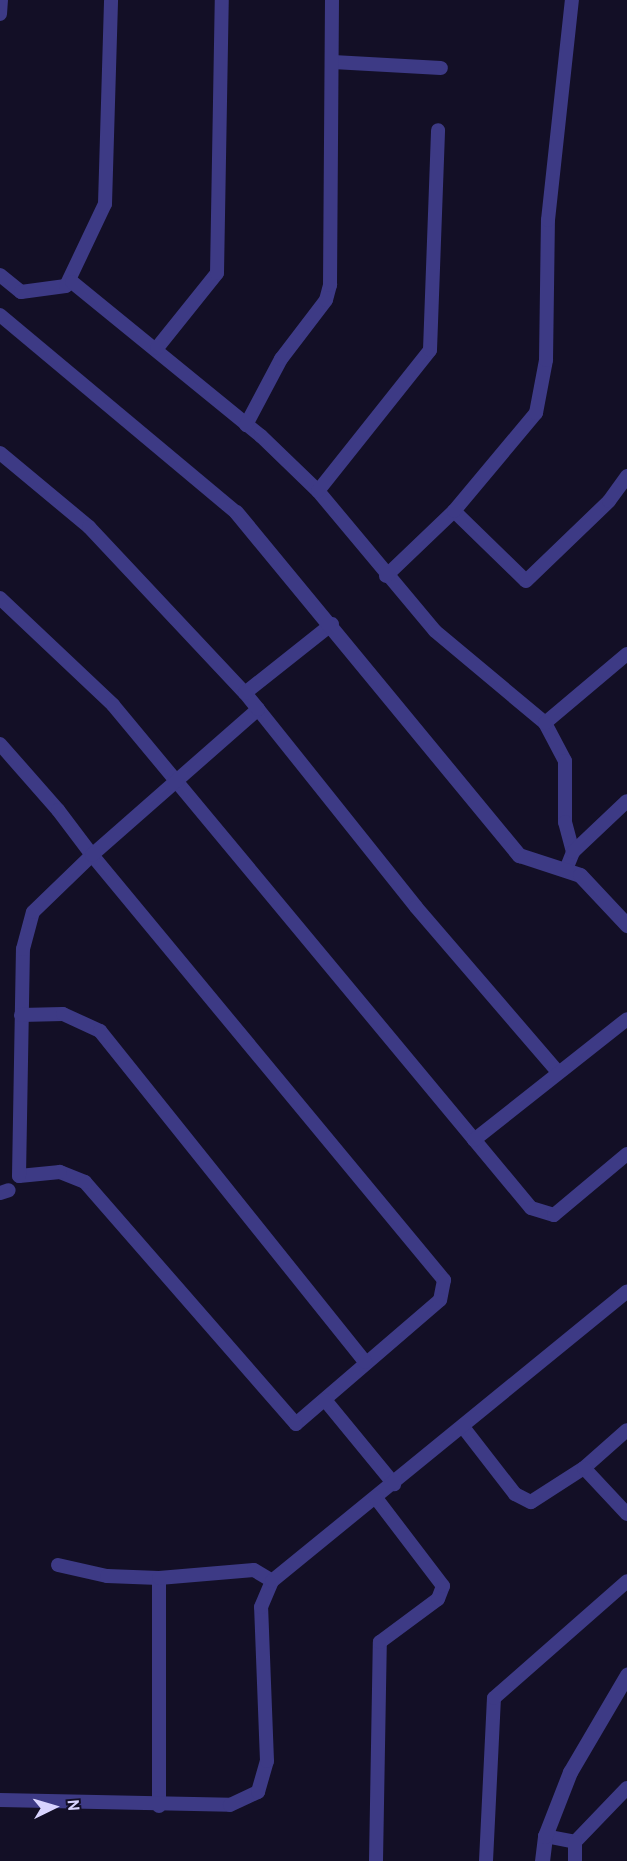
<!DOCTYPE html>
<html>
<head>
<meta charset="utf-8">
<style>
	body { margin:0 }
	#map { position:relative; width:627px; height:1861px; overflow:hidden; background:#130f26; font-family:Overpass,sans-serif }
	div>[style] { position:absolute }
	.minor>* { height:14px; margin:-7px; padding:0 7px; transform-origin:7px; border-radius:7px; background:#3d3a85 }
	.tertiary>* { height:15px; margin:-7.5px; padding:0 7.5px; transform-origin:7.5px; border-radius:7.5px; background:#3d3a85 }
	span { translate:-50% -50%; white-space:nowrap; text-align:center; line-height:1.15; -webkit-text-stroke:4.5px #130f26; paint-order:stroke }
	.north { position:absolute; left:24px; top:1777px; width:60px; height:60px; -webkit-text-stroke:4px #130f26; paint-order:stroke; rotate:85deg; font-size:16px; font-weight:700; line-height:24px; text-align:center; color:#d9d4ff }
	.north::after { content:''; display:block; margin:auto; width:21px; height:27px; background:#d9d4ff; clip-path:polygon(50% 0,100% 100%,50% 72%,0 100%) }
</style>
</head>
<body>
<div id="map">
	<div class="minor">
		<div style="left:0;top:14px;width:14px;rotate:-86deg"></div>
		<div style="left:333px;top:62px;width:108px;rotate:3.2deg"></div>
		<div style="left:0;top:275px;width:27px;rotate:39deg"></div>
		<div style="left:21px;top:292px;width:45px;rotate:-7.6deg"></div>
		<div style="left:66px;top:286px;width:91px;rotate:-64.6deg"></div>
		<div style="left:105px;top:204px;width:204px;rotate:-88.3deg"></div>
		<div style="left:72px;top:282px;width:244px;rotate:39.2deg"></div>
		<div style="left:261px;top:436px;width:79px;rotate:44deg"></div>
		<div style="left:318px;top:491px;width:182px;rotate:50.1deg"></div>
		<div style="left:435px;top:631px;width:143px;rotate:39.9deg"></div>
		<div style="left:545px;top:723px;width:43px;rotate:62.2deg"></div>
		<div style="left:565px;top:761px;width:61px;rotate:90deg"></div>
		<div style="left:565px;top:822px;width:31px;rotate:75deg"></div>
		<div style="left:0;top:315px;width:307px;rotate:39.9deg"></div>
		<div style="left:157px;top:348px;width:96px;rotate:-51.3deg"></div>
		<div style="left:217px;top:273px;width:273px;rotate:-89deg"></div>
		<div style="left:246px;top:425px;width:75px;rotate:-62.1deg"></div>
		<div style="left:281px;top:359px;width:74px;rotate:-52.7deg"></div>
		<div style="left:326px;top:300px;width:16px;rotate:-75deg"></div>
		<div style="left:330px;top:285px;width:285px;rotate:-89.6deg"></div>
		<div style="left:0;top:453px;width:116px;rotate:39.7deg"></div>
		<div style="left:89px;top:527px;width:228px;rotate:46.8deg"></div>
		<div style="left:318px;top:491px;width:180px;rotate:-51.5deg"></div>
		<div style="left:430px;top:350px;width:220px;rotate:-87.9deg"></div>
		<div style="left:454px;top:511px;width:100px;rotate:44.2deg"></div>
		<div style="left:526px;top:581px;width:115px;rotate:-43.9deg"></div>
		<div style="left:609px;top:501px;width:31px;rotate:-54deg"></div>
		<div style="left:386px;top:576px;width:94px;rotate:-43.7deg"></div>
		<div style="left:454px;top:511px;width:128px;rotate:-50.1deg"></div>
		<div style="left:536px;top:413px;width:54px;rotate:-79.3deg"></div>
		<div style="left:546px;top:360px;width:140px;rotate:-89.2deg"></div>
		<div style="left:548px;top:220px;width:221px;rotate:-83.8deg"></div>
		<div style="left:0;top:598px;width:156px;rotate:43.4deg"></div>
		<div style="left:113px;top:705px;width:654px;rotate:50.27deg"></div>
		<div style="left:531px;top:1208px;width:24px;rotate:17deg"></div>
		<div style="left:554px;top:1215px;width:95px;rotate:-39.9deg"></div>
		<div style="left:258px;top:709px;width:253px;rotate:51.4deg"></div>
		<div style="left:416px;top:907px;width:216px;rotate:49.3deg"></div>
		<div style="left:545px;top:723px;width:107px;rotate:-40.1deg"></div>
		<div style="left:0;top:744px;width:88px;rotate:48.7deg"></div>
		<div style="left:58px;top:810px;width:56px;rotate:52.9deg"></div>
		<div style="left:92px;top:855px;width:552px;rotate:50.37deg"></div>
		<div style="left:444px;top:1280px;width:20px;rotate:101deg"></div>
		<div style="left:440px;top:1300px;width:190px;rotate:139.3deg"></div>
		<div style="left:296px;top:1424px;width:321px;rotate:-131.1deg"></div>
		<div style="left:85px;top:1182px;width:27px;rotate:-158deg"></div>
		<div style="left:60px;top:1172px;width:41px;rotate:174.4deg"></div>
		<div style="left:19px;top:1176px;width:227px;rotate:-89deg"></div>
		<div style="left:23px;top:949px;width:38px;rotate:-75deg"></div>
		<div style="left:33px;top:912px;width:82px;rotate:-44deg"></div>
		<div style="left:92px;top:855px;width:221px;rotate:-41.3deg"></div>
		<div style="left:258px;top:709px;width:21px;rotate:-129deg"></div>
		<div style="left:245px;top:693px;width:111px;rotate:-38.4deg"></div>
		<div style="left:567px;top:867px;width:16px;rotate:-68deg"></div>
		<div style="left:573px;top:852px;width:74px;rotate:-43.4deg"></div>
		<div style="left:21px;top:1015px;width:42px;rotate:-1.4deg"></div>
		<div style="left:63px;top:1014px;width:41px;rotate:24.7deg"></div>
		<div style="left:100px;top:1031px;width:424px;rotate:51.3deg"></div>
		<div style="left:474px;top:1140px;width:195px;rotate:-38.3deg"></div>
		<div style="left:0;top:1193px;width:9px;rotate:-18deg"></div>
		<div style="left:325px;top:1400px;width:109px;rotate:50.6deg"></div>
		<div style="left:463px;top:1427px;width:85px;rotate:52.2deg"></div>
		<div style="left:515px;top:1494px;width:18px;rotate:27deg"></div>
		<div style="left:531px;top:1502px;width:63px;rotate:-32.7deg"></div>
		<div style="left:584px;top:1468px;width:57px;rotate:-41.5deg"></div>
		<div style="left:584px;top:1468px;width:63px;rotate:46.9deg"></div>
		<div style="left:58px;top:1565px;width:50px;rotate:12.7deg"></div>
		<div style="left:107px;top:1576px;width:52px;rotate:2.2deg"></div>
		<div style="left:159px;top:1578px;width:228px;rotate:90deg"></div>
		<div style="left:159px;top:1578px;width:95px;rotate:-4.8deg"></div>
		<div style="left:254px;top:1570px;width:21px;rotate:31deg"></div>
		<div style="left:0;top:1800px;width:230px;rotate:1.2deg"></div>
		<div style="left:230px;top:1805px;width:31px;rotate:-25deg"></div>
		<div style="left:258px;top:1792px;width:32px;rotate:-74deg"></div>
		<div style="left:267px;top:1761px;width:154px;rotate:-92.2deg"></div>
		<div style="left:261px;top:1607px;width:28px;rotate:-67deg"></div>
		<div style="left:272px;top:1581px;width:458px;rotate:-39.2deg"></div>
		<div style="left:545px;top:1836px;width:31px;rotate:11deg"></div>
		<div style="left:575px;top:1842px;width:75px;rotate:-46.1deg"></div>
		<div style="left:575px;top:1842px;width:19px;rotate:90deg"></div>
		<div style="left:376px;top:1861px;width:219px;rotate:-89deg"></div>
		<div style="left:380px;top:1642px;width:72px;rotate:-36.6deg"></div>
		<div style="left:438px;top:1599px;width:14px;rotate:-69deg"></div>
		<div style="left:443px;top:1586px;width:111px;rotate:-127.3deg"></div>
		<div style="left:486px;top:1861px;width:163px;rotate:-87.2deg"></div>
		<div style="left:494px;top:1698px;width:177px;rotate:-41.3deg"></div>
	</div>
	<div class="tertiary">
		<div style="left:236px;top:512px;width:445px;rotate:50.5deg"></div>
		<div style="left:519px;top:855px;width:64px;rotate:18.2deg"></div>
		<div style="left:580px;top:875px;width:69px;rotate:46.8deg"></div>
		<div style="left:542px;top:1861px;width:25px;rotate:-83deg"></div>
		<div style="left:545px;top:1836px;width:69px;rotate:-68.7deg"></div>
		<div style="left:570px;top:1772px;width:113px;rotate:-59.6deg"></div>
	</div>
	<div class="north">N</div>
</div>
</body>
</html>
